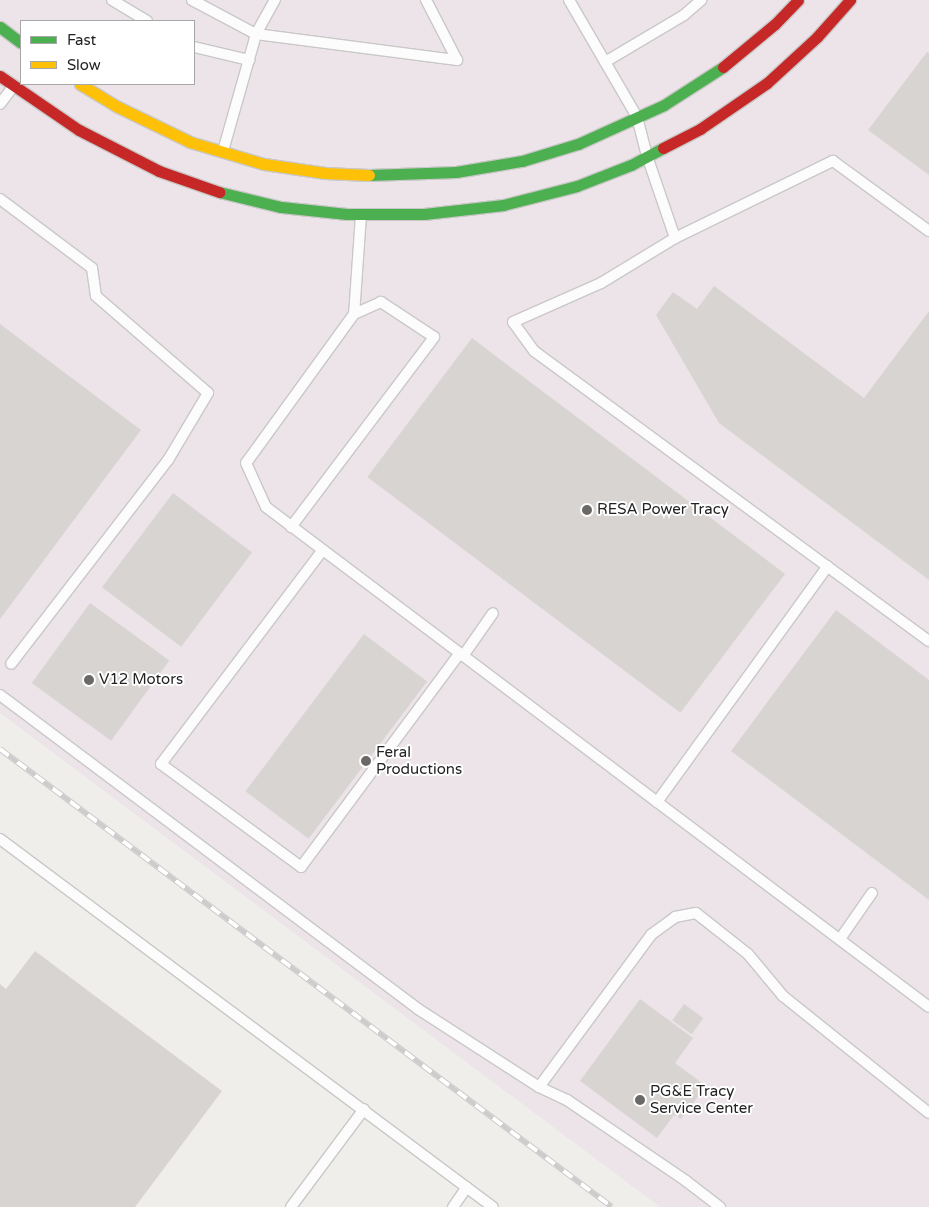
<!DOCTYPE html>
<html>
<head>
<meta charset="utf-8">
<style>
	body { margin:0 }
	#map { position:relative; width:929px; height:1207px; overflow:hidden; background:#f0eeeb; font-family:"Varela Round",sans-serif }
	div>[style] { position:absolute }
	.industrial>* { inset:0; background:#ede4e9 }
	.building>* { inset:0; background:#d7d4d2; transform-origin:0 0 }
	.roads { filter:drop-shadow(1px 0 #c9c8c7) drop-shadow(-1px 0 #c9c8c7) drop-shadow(0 1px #c9c8c7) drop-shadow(0 -1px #c9c8c7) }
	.lane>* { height:10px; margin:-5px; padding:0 5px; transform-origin:5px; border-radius:5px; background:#fdfcfc }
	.fast>* { height:11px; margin:-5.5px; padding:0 5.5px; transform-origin:5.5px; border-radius:5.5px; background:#4caf50 }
	.slow>* { height:11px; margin:-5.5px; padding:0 5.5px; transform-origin:5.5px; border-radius:5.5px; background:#ffc107 }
	.jam>* { height:11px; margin:-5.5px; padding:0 5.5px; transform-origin:5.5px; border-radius:5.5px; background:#c62828 }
	.rail>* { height:5.5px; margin-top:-2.75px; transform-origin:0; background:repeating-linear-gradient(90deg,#fff 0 11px,#ccc 0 22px); box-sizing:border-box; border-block:1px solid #ccc }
	.dots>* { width:14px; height:14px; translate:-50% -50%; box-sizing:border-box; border:2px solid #fff; border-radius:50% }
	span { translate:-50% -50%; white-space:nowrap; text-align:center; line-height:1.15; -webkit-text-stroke:4px #fff; paint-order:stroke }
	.poi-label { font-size:15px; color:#222 }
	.left { translate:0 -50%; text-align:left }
	.legend { position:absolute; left:20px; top:20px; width:175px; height:65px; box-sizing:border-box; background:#fff; border:1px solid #a7a7a7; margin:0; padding:6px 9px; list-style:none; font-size:15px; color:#222 }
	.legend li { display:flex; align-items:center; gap:10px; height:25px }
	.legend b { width:25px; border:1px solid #a7a7a7 }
</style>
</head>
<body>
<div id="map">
	<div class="industrial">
		<div style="clip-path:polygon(evenodd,0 0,929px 0,929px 1207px,660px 1207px,0 713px,0 0,21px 21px,194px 21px,194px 84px,21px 84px,21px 21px)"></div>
	</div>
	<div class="building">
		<div style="clip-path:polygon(927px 52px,929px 53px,929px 175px,868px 130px)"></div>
		<div style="clip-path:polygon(714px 286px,864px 398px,929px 311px,929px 580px,719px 423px,656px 315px,673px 292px,697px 309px)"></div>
		<div style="clip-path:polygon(0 324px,141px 430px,0 619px)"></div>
		<div style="left:472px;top:338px;width:392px;height:174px;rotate:37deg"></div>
		<div style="left:173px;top:493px;width:99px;height:118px;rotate:37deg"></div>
		<div style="left:90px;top:603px;width:98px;height:99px;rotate:36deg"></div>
		<div style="clip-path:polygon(836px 610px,929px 680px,929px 900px,731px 751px)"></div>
		<div style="left:364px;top:634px;width:79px;height:197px;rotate:37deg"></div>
		<div style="clip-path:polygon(35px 951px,222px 1091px,135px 1207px,0 1207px,0 984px,6px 989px)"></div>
		<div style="clip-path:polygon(640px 999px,693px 1038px,675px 1063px,706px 1086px,681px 1119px,674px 1115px,657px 1138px,580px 1081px)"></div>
		<div style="left:684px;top:1004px;width:24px;height:20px;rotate:36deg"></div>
	</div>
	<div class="roads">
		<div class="lane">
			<div style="left:112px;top:0;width:41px;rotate:31deg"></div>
			<div style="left:192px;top:0;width:72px;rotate:28deg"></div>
			<div style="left:256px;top:34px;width:39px;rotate:-61deg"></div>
			<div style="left:569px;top:0;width:135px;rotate:59.8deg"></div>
			<div style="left:637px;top:117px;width:40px;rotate:75.6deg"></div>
			<div style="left:647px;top:156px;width:87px;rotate:71.1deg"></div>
			<div style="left:675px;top:238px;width:87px;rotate:148.7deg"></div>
			<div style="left:601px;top:283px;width:96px;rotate:156.1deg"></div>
			<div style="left:513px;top:322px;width:36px;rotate:54deg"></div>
			<div style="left:534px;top:351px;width:490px;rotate:36.3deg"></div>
			<div style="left:194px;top:47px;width:57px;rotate:13.3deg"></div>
			<div style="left:605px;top:62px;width:92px;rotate:-30.7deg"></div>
			<div style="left:684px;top:15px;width:23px;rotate:-41deg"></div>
			<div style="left:0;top:104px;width:21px;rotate:-53deg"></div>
			<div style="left:223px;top:151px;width:122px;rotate:-74.2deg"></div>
			<div style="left:256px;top:34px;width:203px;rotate:7.4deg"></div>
			<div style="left:457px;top:60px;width:68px;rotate:-117.3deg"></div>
			<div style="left:0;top:199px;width:115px;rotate:36.9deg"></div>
			<div style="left:92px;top:268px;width:28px;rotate:82deg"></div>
			<div style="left:96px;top:296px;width:148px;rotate:40.9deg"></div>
			<div style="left:208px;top:393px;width:78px;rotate:120.8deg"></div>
			<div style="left:168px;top:460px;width:257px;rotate:127.6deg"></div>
			<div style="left:361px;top:215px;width:99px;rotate:94deg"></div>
			<div style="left:354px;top:314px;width:184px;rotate:125.9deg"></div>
			<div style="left:246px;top:463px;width:48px;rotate:65.6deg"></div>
			<div style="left:266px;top:507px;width:830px;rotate:37.02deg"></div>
			<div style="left:675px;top:238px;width:176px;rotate:-26deg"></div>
			<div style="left:833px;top:161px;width:119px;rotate:36.1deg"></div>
			<div style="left:291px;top:527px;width:238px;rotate:-53deg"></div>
			<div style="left:434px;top:337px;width:64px;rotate:-146.6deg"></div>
			<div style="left:381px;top:302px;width:30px;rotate:156deg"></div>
			<div style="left:322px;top:551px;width:267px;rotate:127.1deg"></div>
			<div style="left:161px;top:764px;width:174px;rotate:36.3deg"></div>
			<div style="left:301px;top:867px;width:265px;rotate:-53.4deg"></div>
			<div style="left:463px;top:656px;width:52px;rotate:-55.1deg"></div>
			<div style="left:0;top:695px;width:523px;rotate:36.91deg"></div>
			<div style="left:418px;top:1009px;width:144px;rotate:32.8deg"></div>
			<div style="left:539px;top:1087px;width:31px;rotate:25deg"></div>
			<div style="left:567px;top:1100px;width:144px;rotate:34.2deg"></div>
			<div style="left:686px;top:1181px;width:43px;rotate:37.4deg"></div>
			<div style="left:657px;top:802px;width:291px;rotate:-54.1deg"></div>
			<div style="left:0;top:839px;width:615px;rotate:36.74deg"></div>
			<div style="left:840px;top:939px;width:56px;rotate:-55.2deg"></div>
			<div style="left:539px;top:1087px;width:190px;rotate:-53.6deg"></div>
			<div style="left:652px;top:934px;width:29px;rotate:-36deg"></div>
			<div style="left:675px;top:917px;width:21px;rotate:-11deg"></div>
			<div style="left:696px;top:913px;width:66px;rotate:38.3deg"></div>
			<div style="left:748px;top:954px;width:55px;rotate:50.2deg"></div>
			<div style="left:783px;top:996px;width:187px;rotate:38.7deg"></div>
			<div style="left:291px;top:1207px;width:122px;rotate:-53.3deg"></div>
			<div style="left:453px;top:1207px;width:24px;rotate:-55deg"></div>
		</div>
		<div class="fast">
			<div style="left:0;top:27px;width:26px;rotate:37deg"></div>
			<div style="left:369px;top:175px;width:87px;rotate:-2deg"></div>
			<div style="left:456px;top:172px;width:67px;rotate:-9.5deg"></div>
			<div style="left:522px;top:161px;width:59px;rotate:-16.9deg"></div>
			<div style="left:578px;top:144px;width:94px;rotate:-24.4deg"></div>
			<div style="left:664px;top:105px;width:70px;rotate:-32.8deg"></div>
			<div style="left:219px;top:192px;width:64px;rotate:13.6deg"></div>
			<div style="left:281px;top:207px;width:66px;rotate:6.1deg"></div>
			<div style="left:347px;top:214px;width:77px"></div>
			<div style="left:424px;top:214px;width:80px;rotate:-6.5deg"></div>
			<div style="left:503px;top:205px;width:76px;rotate:-14.4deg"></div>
			<div style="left:577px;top:186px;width:58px;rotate:-21.3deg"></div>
			<div style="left:631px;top:165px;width:36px;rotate:-28deg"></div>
		</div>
		<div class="slow">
			<div style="left:80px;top:84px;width:42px;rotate:31.4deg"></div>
			<div style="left:116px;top:106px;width:82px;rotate:25.9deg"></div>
			<div style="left:190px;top:142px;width:77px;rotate:16.6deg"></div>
			<div style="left:264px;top:164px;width:62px;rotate:8.4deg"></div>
			<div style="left:325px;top:173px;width:44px;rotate:2.6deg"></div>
		</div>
		<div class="jam">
			<div style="left:723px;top:67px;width:67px;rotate:-39.6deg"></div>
			<div style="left:775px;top:24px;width:33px;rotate:-46deg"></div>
			<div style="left:0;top:76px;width:96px;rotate:34.4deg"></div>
			<div style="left:79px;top:130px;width:90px;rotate:27.1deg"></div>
			<div style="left:159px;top:171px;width:64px;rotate:19.3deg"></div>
			<div style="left:663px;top:148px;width:42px;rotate:-27.2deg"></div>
			<div style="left:700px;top:129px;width:81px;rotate:-34.5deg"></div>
			<div style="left:767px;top:83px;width:68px;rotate:-42.6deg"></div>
			<div style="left:817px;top:37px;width:50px;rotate:-48.3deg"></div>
		</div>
	</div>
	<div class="rail">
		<div style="left:0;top:749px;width:764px;rotate:36.81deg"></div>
	</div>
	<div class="dots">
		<div style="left:587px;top:510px;background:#6a6968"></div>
		<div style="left:89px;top:680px;background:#6a6968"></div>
		<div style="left:366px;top:761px;background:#6a6968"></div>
		<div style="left:640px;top:1100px;background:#6a6968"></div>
	</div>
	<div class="poi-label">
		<span class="left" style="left:597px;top:510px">RESA Power Tracy</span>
		<span class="left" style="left:99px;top:680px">V12 Motors</span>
		<span class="left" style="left:376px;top:761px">Feral<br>Productions</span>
		<span class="left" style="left:650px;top:1100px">PG&amp;E Tracy<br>Service Center</span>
	</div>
	<ul class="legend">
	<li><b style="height:6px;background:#4caf50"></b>Fast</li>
	<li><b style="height:6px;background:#ffc107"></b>Slow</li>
	</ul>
</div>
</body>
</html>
